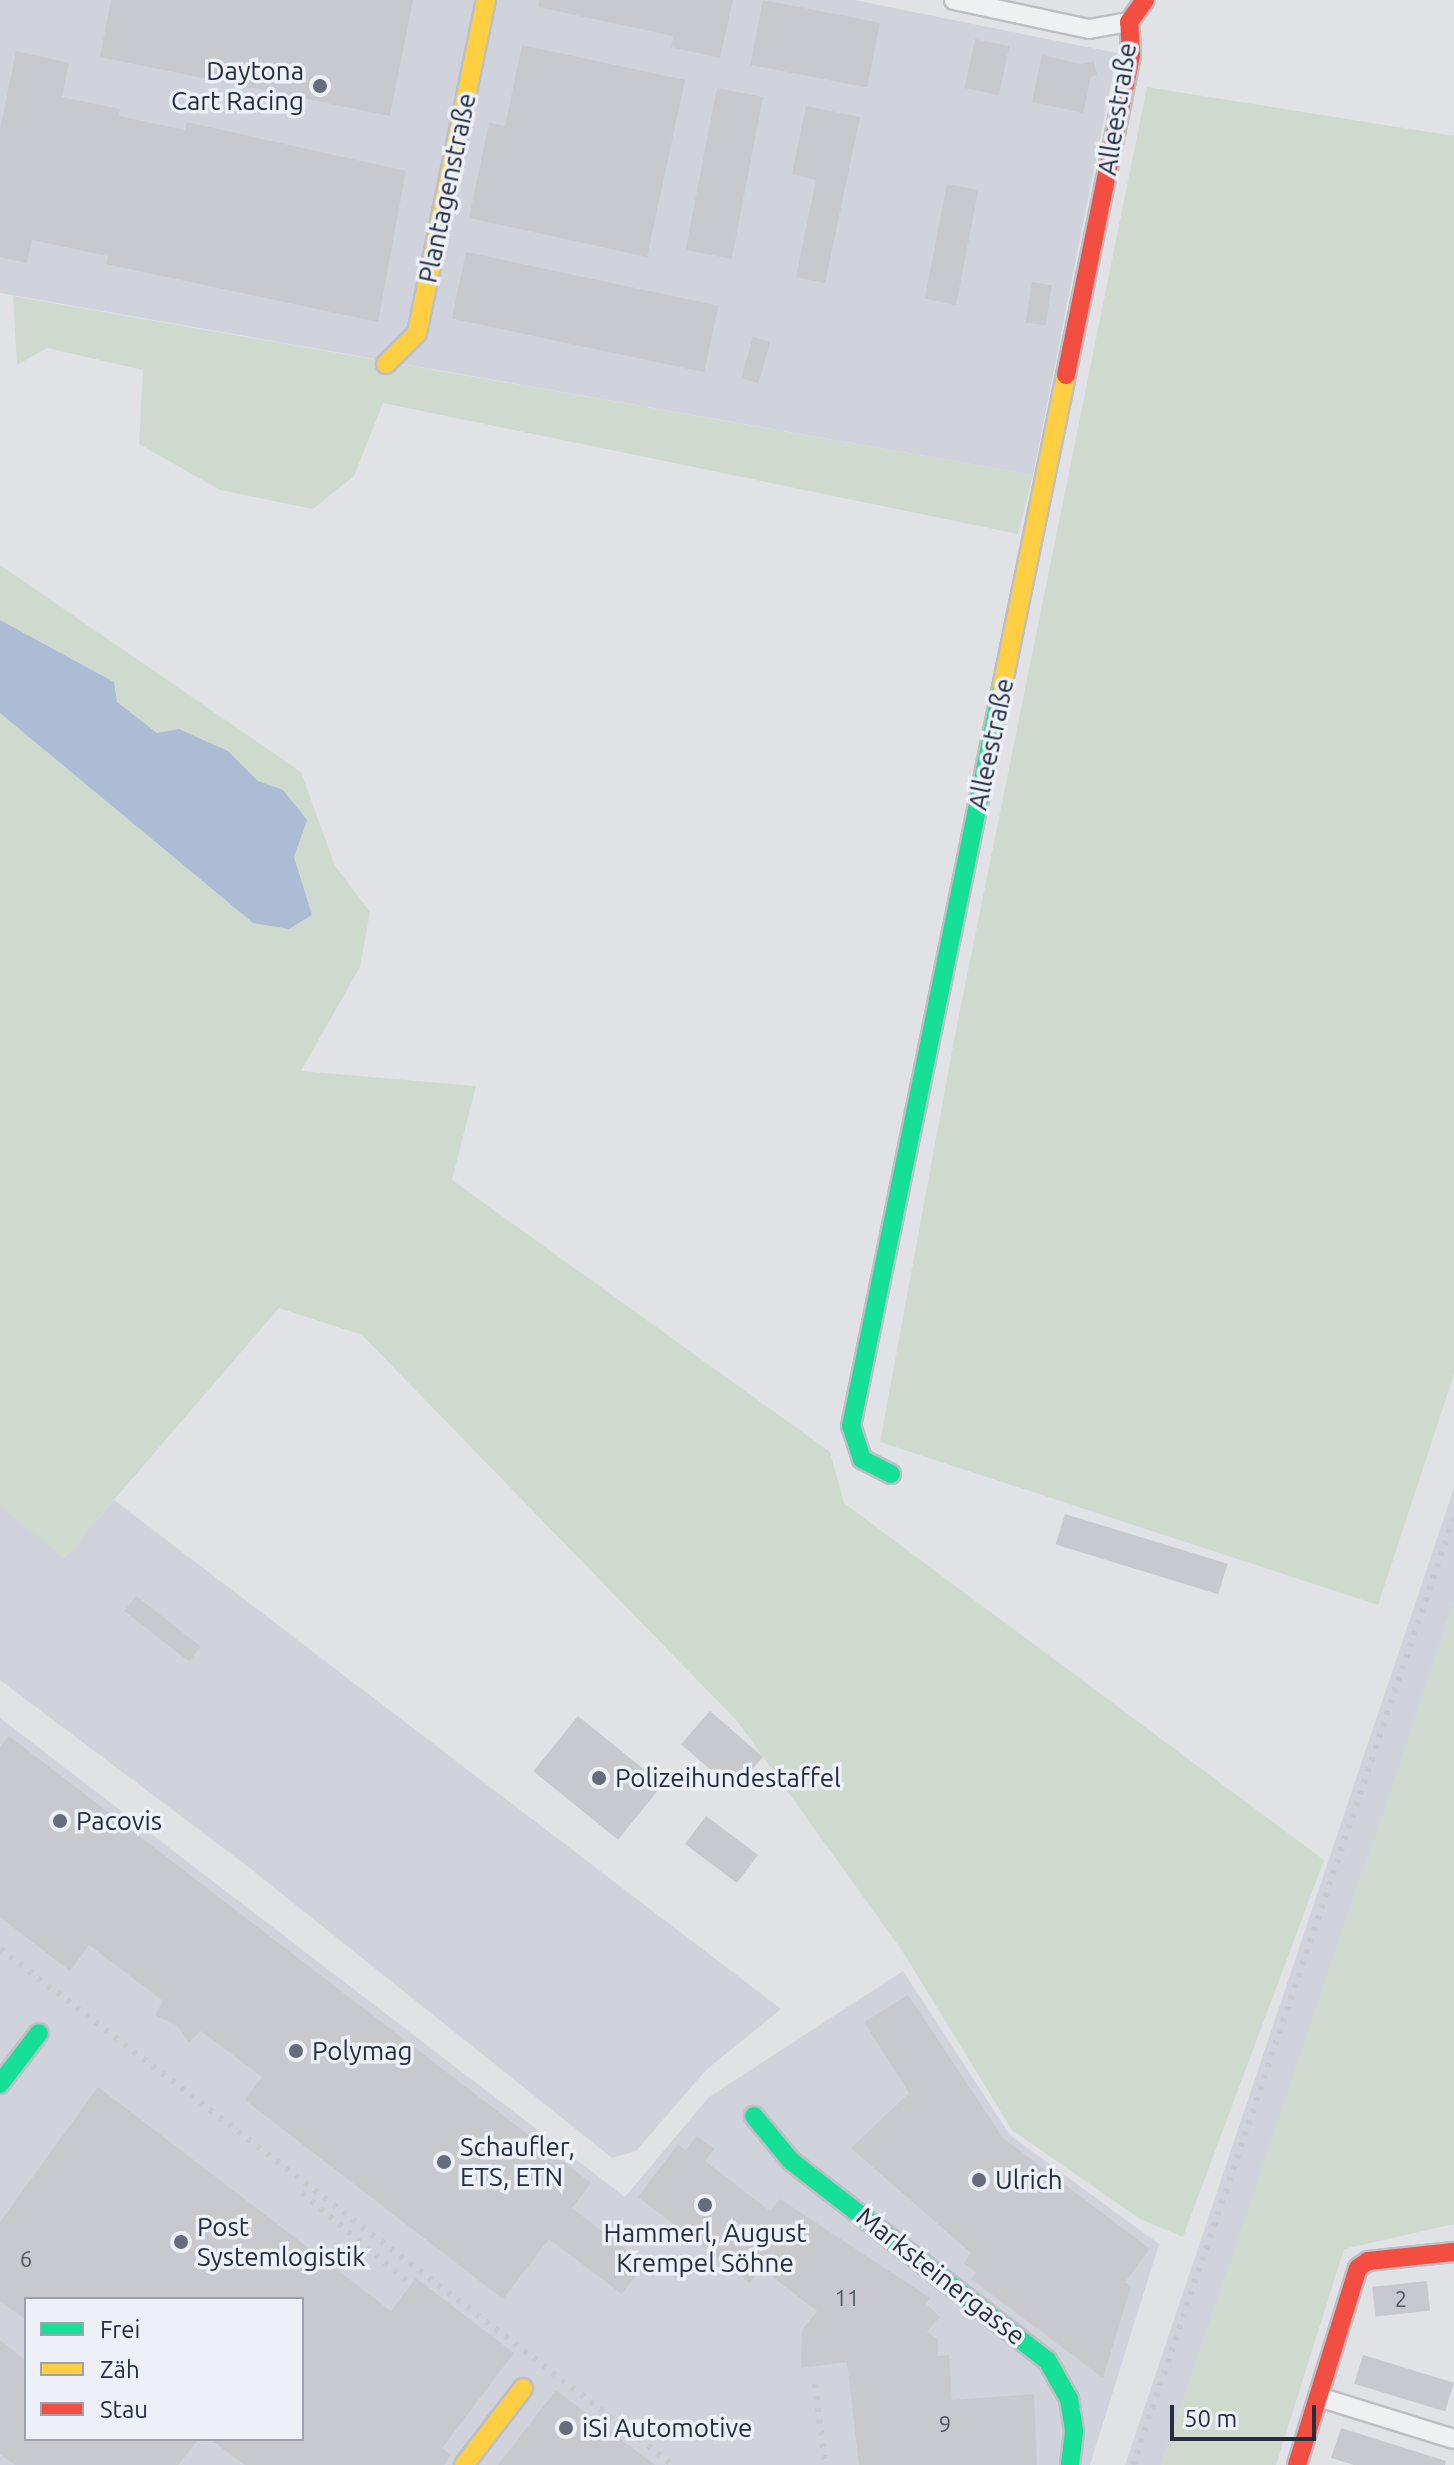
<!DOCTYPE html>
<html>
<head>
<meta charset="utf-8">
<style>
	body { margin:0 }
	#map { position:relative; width:1454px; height:2465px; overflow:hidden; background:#e0e2e6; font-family:Ubuntu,sans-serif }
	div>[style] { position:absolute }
	.built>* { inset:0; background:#d0d3dc }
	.green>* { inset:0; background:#cfdacf }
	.water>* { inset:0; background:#abbcd4 }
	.building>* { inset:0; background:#c7c9ce; transform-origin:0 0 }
	.roads { filter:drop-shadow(2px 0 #bdbfc4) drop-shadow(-2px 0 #bdbfc4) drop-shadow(0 2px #bdbfc4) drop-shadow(0 -2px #bdbfc4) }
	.street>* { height:18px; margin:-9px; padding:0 9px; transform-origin:9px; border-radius:9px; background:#eff0f2 }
	.fast>* { height:18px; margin:-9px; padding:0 9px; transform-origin:9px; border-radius:9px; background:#16e098 }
	.slow>* { height:18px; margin:-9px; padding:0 9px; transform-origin:9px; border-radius:9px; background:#ffcf43 }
	.jam>* { height:18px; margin:-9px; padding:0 9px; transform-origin:9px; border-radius:9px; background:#f24e42 }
	.rail>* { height:6px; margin-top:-3px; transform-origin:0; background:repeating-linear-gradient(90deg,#c8cace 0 4px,transparent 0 12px) }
	.dots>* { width:22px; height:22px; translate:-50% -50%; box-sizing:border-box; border:4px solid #edf0f6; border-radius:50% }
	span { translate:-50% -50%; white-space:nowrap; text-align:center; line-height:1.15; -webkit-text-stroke:7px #edf0f6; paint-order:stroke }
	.number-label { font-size:22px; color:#4f5666 }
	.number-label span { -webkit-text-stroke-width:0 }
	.poi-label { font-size:26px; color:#252d41 }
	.right { translate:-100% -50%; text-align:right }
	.left { translate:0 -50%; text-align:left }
	.street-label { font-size:26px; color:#252d41 }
	.legend { position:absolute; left:24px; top:2297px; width:280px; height:144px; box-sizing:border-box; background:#edf0f6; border:2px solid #9da2ae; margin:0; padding:10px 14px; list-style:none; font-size:24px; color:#252d41 }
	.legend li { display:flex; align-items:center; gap:16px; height:40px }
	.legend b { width:40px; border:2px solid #9da2ae }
	.scale { position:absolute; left:1170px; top:2405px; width:146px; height:36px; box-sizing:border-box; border:4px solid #252d41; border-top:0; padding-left:10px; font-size:24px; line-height:28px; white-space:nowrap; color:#252d41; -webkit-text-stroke:6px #edf0f6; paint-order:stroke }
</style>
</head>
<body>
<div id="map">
	<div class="built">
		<div style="clip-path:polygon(0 0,854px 0,1117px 53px,1033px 475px,0 293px)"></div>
		<div style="clip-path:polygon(1454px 1488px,1454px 1601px,1378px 1831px,1161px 2465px,1125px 2465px)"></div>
		<div style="clip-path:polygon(114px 1500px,781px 2009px,706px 2070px,636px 2151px,612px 2158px,251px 1869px,0 1680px,0 1503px,64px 1558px)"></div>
		<div style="clip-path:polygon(evenodd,0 1718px,625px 2197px,709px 2097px,903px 1971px,1010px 2135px,1159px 2244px,1090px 2465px,0 2465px,0 1718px,26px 2299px,302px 2299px,302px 2439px,26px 2439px,26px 2299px)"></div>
	</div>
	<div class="green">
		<div style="clip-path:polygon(1147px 87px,1454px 136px,1454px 1374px,1378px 1605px,880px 1442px,956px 1030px)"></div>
		<div style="clip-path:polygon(13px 296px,1033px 475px,1018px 534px,383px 403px,354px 476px,313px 509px,220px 490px,139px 444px,143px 370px,47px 348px,17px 365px)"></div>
		<div style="clip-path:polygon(0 565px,301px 772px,335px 866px,370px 912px,360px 967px,301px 1071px,476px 1086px,452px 1180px,830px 1452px,844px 1503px,1324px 1860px,1183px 2237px,1140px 2219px,1012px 2130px,903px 1952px,737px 1721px,362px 1335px,279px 1308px,64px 1558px,0 1507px,0 713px,253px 923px,289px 929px,312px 915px,294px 857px,283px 790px,258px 781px,228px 751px,179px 729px,157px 733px,117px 702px,114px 682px,0 620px)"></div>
		<div style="clip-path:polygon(1454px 1601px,1454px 2224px,1344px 2249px,1276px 2465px,1161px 2465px)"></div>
	</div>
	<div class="water">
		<div style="clip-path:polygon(0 620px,114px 682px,117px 702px,157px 733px,179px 729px,228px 751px,258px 781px,283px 790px,307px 820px,294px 857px,312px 915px,289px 929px,253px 923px,0 713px)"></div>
	</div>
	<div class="building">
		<div style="clip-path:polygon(111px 0,413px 0,390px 116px,100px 57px)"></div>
		<div style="clip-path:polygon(539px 0,733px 0,720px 58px,671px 47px,673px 36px,538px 7px)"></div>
		<div style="left:763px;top:0;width:119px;height:66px;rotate:11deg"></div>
		<div style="left:975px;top:39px;width:35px;height:50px;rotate:12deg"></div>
		<div style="clip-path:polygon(522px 45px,685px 80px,647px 257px,469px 218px,489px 123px,505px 126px)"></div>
		<div style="clip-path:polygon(16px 51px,69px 63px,62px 97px,120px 109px,119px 116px,185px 130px,186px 122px,406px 171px,378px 322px,106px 264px,108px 256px,32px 240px,27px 263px,0 257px,0 130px)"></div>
		<div style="clip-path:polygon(1042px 55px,1080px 64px,1094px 61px,1097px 74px,1091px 77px,1083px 113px,1032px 102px)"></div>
		<div style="left:717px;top:88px;width:47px;height:165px;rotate:11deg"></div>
		<div style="clip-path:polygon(806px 106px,860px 117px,825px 283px,796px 277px,816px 180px,792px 174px)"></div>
		<div style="left:947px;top:184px;width:32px;height:117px;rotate:11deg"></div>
		<div style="left:466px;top:252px;width:258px;height:68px;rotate:12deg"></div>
		<div style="left:1032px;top:282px;width:20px;height:41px;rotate:9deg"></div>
		<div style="left:753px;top:337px;width:18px;height:43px;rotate:16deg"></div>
		<div style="left:1065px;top:1514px;width:170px;height:32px;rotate:17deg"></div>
		<div style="left:136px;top:1596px;width:82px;height:19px;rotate:38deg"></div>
		<div style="left:710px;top:1711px;width:70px;height:44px;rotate:41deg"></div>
		<div style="left:578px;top:1716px;width:109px;height:71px;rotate:39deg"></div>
		<div style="clip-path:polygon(9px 1736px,591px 2183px,572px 2208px,645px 2264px,622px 2294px,549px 2239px,503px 2299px,245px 2100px,262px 2077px,201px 2031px,189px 2042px,176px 2025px,155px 2015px,163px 2001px,89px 1945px,70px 1971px,0 1917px,0 1747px)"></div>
		<div style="left:706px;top:1816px;width:65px;height:35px;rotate:37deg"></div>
		<div style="clip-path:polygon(908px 1995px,1003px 2138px,1150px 2249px,1125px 2282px,1131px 2286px,1103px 2378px,971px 2279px,976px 2273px,964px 2263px,971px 2253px,851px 2148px,909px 2093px,864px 2022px)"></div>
		<div style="clip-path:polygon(98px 2087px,391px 2311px,416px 2278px,514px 2353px,442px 2448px,451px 2455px,444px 2465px,245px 2465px,210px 2439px,302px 2439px,302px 2299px,26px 2299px,26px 2320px,0 2301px,0 2222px)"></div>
		<div style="clip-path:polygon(697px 2136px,714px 2149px,705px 2161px,770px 2211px,780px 2199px,930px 2298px,925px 2303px,940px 2317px,927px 2332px,938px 2340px,938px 2356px,949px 2355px,952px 2400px,1034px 2394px,1037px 2465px,859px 2465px,847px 2362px,801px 2368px,802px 2330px,817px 2311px,761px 2268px,750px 2283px,638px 2197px,678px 2144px,686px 2150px)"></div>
		<div style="left:1427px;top:2281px;width:30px;height:55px;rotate:84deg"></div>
		<div style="clip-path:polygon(0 2340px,26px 2361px,26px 2439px,199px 2439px,178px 2465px,15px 2465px,0 2454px)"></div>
		<div style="left:1363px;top:2355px;width:95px;height:30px;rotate:17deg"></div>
		<div style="clip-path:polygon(556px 2390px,655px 2465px,498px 2465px)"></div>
		<div style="clip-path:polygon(1341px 2428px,1446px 2461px,1445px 2465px,1354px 2465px,1331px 2458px)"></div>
	</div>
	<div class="roads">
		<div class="street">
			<div style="left:954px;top:0;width:138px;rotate:12.1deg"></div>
			<div style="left:1089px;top:29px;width:41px;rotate:-9.9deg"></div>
			<div style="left:1319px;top:2397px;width:141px;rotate:17.3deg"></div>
		</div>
		<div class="fast">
			<div style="left:891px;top:1474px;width:33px;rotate:-153deg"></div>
			<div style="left:862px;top:1459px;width:35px;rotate:-108deg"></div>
			<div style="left:851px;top:1426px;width:754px;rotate:-78.45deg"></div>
			<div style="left:0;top:2084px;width:64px;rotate:-52.6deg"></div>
			<div style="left:754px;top:2116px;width:58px;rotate:50.6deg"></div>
			<div style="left:791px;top:2161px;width:324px;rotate:37.9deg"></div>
			<div style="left:1047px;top:2360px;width:45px;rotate:60.6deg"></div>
			<div style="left:1069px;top:2399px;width:33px;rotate:81deg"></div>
			<div style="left:1074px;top:2432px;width:33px;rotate:97deg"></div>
		</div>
		<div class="slow">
			<div style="left:386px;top:364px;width:44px;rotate:-45deg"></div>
			<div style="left:417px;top:333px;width:340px;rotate:-78.3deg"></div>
			<div style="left:1002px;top:687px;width:318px;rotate:-78.4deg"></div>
			<div style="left:464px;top:2465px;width:97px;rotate:-52.5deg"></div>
		</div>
		<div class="jam">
			<div style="left:1066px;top:375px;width:327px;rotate:-78.5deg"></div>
			<div style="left:1131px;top:55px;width:33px;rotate:-93deg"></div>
			<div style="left:1129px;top:22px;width:27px;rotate:-54deg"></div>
			<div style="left:1297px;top:2465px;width:206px;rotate:-72.8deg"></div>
			<div style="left:1358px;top:2268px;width:12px;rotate:-35deg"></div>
			<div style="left:1368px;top:2261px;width:86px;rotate:-6deg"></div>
		</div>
	</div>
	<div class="rail">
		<div style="left:0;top:1949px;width:848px;rotate:37.48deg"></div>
		<div style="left:302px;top:2193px;width:140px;rotate:40.1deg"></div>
		<div style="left:815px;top:2384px;width:82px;rotate:83deg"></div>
		<div style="left:1133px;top:2465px;width:1002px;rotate:-71.31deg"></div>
	</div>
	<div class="dots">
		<div style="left:320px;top:86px;background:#666c7b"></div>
		<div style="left:599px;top:1778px;background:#666c7b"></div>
		<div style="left:60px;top:1821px;background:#666c7b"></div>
		<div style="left:296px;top:2051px;background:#666c7b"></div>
		<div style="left:444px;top:2162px;background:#666c7b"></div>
		<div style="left:979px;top:2180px;background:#666c7b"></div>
		<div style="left:705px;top:2205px;background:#666c7b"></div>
		<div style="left:181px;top:2242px;background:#666c7b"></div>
		<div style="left:566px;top:2428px;background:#666c7b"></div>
	</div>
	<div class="number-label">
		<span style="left:26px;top:2259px">6</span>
		<span style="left:847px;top:2298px">11</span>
		<span style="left:1401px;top:2299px">2</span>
		<span style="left:945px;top:2424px">9</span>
	</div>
	<div class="poi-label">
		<span class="right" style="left:304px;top:86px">Daytona<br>Cart Racing</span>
		<span class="left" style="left:615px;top:1778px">Polizeihundestaffel</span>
		<span class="left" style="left:76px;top:1821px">Pacovis</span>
		<span class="left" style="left:312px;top:2051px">Polymag</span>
		<span class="left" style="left:460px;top:2162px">Schaufler,<br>ETS, ETN</span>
		<span class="left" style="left:995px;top:2180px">Ulrich</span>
		<span class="left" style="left:197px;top:2242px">Post<br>Systemlogistik</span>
		<span style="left:705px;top:2248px">Hammerl, August<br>Krempel Söhne</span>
		<span class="left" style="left:582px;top:2428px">iSi Automotive</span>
	</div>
	<div class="street-label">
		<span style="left:1117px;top:109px;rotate:-81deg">Alleestraße</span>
		<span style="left:447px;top:188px;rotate:-78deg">Plantagenstraße</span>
		<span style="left:991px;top:744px;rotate:-78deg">Alleestraße</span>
		<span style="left:941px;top:2276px;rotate:38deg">Marksteinergasse</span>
	</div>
	<ul class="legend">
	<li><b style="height:10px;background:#16e098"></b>Frei</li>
	<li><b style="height:10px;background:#ffcf43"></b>Zäh</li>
	<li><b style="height:10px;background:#f24e42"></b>Stau</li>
	</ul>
	<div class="scale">50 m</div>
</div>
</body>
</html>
